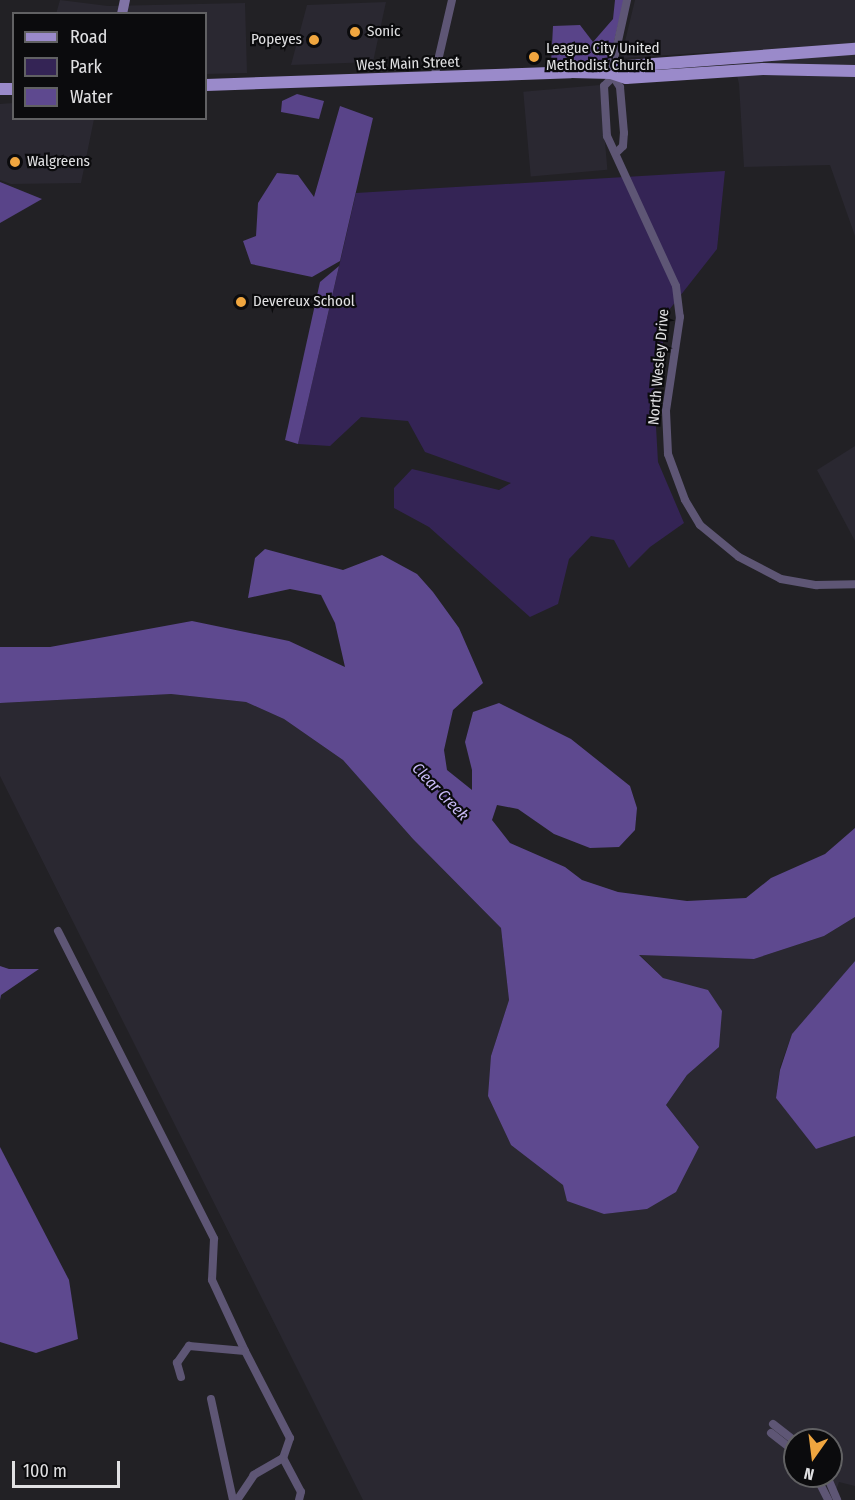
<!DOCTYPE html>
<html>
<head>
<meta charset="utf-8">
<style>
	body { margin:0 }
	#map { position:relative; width:855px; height:1500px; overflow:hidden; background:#222125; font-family:"Fira Sans Condensed",sans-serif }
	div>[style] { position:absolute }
	.built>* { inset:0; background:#2a2831; transform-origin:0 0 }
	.green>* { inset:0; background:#342455 }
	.forest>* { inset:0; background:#594489 }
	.water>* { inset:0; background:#5e498f }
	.street>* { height:8px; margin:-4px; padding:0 4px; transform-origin:4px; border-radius:4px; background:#5e5675 }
	.secondary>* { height:10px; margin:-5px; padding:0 5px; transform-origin:5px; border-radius:5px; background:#8073a5 }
	.primary>* { height:12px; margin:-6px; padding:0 6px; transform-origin:6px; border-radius:6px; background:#9a8aca }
	.dots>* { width:16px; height:16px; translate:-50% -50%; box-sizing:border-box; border:3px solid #0b0b0d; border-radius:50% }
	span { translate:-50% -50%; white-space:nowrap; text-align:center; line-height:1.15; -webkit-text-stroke:4.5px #0b0b0d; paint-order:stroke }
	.poi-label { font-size:15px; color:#e1e1e3 }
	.left { translate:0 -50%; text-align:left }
	.right { translate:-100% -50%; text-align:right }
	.street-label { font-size:15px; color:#e1e1e3 }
	.water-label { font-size:16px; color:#cabcf8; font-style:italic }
	.legend { position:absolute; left:12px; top:12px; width:195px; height:108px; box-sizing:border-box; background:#0b0b0d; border:2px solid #616163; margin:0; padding:8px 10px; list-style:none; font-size:18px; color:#e1e1e3 }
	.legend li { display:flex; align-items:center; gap:12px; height:30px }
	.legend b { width:30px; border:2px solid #616163 }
	.north { position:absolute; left:783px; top:1428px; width:60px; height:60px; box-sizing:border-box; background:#0b0b0d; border:2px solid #616163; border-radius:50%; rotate:194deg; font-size:16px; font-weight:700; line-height:24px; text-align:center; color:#e1e1e3 }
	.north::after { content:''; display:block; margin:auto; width:21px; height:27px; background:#f0a63f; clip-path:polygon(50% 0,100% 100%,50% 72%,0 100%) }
	.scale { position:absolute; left:12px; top:1461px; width:108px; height:27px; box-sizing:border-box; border:3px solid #e1e1e3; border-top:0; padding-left:8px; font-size:18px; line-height:21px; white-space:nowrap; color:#e1e1e3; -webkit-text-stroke:4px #0b0b0d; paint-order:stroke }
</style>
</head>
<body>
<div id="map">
	<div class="built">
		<div style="clip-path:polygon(60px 0,108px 6px,245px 3px,247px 73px,206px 74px,206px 14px,56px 14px)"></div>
		<div style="clip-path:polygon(635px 0,855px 0,855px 236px,830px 165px,744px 167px,739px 84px,731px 51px,621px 58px)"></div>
		<div style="clip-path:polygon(386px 2px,373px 62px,291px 65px,307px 5px)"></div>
		<div style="left:600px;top:85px;width:85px;height:77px;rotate:85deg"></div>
		<div style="clip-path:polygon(13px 103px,14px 118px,94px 119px,81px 183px,11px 184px,0 180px,0 104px)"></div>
		<div style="clip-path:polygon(855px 446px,855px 541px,817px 470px)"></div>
		<div style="clip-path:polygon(evenodd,171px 694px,246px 702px,284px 719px,343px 760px,413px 839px,501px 928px,509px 1000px,491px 1056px,511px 1145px,604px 1214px,647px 1209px,699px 1147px,666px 1105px,687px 1075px,719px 1047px,709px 992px,663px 978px,640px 955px,754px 959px,824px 936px,855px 917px,855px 961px,792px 1034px,780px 1067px,776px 1098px,816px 1149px,855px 1136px,855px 1486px,839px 1482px,833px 1500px,363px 1500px,0 776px,0 703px,171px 694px,795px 1440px,831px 1440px,831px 1476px,795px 1476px,795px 1440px)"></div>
	</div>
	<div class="green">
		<div style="clip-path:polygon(725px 171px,717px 249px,669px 310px,654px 391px,658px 462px,684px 523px,650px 547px,629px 568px,614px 540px,591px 536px,569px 559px,558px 604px,530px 617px,429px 527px,394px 508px,394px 488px,412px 469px,499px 490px,511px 483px,425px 452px,408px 421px,361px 417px,330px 446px,298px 444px,356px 193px)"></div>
	</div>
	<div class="forest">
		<div style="clip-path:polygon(615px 0,624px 0,609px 63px,551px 64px,553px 26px,580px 25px,593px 42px,613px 19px)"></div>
		<div style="clip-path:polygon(297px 94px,324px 101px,319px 119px,281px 112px,282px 101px)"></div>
		<div style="clip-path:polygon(340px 106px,373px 118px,340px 261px,312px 277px,251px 264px,243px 241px,256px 236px,258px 203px,277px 173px,298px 175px,314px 197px)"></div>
		<div style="clip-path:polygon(0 182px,42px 199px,0 223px)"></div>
		<div style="clip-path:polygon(339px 266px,298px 444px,285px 440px,320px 282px)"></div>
	</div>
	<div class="water">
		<div style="clip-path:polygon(265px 549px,343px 570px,382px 555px,417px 574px,433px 592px,459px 628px,483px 683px,453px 710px,444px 750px,447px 770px,472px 790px,472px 770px,465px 742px,473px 712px,499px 703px,571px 739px,630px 786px,637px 808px,635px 830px,619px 847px,590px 848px,554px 834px,518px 809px,497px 805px,492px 820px,510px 843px,565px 867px,582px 880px,618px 892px,687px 901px,746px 898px,771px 878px,825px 854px,855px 828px,855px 917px,824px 936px,754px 959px,639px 955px,663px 978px,708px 990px,722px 1011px,719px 1047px,687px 1075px,666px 1105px,699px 1147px,676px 1192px,647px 1209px,604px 1214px,567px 1201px,563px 1185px,511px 1145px,488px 1096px,491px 1056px,509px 1000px,501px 928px,413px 839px,343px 760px,284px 719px,246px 702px,171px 694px,0 703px,0 647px,50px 647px,192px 621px,289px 641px,345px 667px,335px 623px,321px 595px,290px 589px,248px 598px,255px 558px)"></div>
		<div style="clip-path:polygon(855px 961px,855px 1136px,816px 1149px,776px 1098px,780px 1070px,792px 1034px)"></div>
		<div style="clip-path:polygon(0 966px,9px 969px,39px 969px,1px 995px,0 1000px)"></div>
		<div style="clip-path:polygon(0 1147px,69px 1280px,78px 1339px,36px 1353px,0 1342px)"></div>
	</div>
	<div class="street">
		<div style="left:434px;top:78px;width:80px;rotate:-77deg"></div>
		<div style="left:612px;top:78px;width:11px;rotate:135deg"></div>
		<div style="left:604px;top:86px;width:50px;rotate:86.6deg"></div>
		<div style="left:607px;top:136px;width:165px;rotate:65.3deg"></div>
		<div style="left:676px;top:286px;width:31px;rotate:83deg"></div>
		<div style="left:680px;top:317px;width:95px;rotate:98.5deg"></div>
		<div style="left:666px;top:411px;width:43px;rotate:87.3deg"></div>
		<div style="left:668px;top:454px;width:49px;rotate:69.7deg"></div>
		<div style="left:685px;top:500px;width:29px;rotate:59deg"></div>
		<div style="left:700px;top:525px;width:50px;rotate:39.4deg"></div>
		<div style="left:739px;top:557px;width:47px;rotate:27.6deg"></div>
		<div style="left:781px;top:579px;width:36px;rotate:10deg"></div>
		<div style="left:816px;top:585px;width:39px;rotate:-1deg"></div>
		<div style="left:617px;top:152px;width:8px;rotate:-45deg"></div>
		<div style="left:623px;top:146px;width:13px;rotate:-86deg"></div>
		<div style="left:624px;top:133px;width:46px;rotate:-95deg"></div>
		<div style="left:620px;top:87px;width:17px;rotate:-123deg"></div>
		<div style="left:611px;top:73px;width:75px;rotate:-77.6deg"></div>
		<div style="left:58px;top:931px;width:345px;rotate:63.1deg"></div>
		<div style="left:214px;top:1239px;width:41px;rotate:92.8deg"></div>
		<div style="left:212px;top:1280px;width:78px;rotate:65.1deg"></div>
		<div style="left:181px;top:1377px;width:15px;rotate:-106deg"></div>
		<div style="left:177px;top:1363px;width:21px;rotate:-55deg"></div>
		<div style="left:189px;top:1346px;width:56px;rotate:5.1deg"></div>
		<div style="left:245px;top:1351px;width:98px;rotate:62.7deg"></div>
		<div style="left:290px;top:1438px;width:21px;rotate:109deg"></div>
		<div style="left:283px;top:1458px;width:34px;rotate:150deg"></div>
		<div style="left:254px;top:1475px;width:30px;rotate:124deg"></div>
		<div style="left:211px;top:1399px;width:103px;rotate:77.7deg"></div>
		<div style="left:773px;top:1424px;width:28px;rotate:38deg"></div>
		<div style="left:771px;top:1433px;width:31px;rotate:38deg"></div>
		<div style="left:283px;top:1458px;width:38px;rotate:62deg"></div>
		<div style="left:301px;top:1492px;width:8px;rotate:104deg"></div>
		<div style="left:816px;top:1476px;width:27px;rotate:63deg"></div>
		<div style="left:827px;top:1476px;width:26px;rotate:67deg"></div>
	</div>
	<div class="secondary">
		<div style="left:122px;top:14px;width:14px;rotate:-78deg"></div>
	</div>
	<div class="primary">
		<div style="left:611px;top:73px;width:17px;rotate:-24deg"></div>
		<div style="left:627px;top:66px;width:229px;rotate:-4.3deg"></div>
		<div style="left:206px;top:85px;width:365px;rotate:-2deg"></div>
		<div style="left:571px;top:72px;width:40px;rotate:1.4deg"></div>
		<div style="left:611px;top:73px;width:16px;rotate:18deg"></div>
		<div style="left:626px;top:78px;width:137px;rotate:-3.8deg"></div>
		<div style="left:763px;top:69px;width:92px;rotate:1.2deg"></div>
		<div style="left:0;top:89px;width:14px"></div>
	</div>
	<div class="dots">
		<div style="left:355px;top:32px;background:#f0a63f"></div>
		<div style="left:314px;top:40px;background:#f0a63f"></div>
		<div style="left:534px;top:57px;background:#f0a63f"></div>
		<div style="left:15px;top:162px;background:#f0a63f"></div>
		<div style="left:241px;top:302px;background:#f0a63f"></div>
	</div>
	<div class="poi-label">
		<span class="left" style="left:367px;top:32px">Sonic</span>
		<span class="right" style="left:302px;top:40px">Popeyes</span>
		<span class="left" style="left:546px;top:57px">League City United<br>Methodist Church</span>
		<span class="left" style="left:27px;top:162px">Walgreens</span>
		<span class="left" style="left:253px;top:302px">Devereux School</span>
	</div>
	<div class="street-label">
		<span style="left:408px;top:64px;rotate:-2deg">West Main Street</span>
		<span style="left:659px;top:367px;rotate:-85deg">North Wesley Drive</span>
	</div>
	<div class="water-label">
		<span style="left:440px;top:792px;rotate:46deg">Clear Creek</span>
	</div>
	<ul class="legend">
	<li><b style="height:8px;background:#9a8aca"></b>Road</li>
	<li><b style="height:16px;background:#342455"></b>Park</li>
	<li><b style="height:16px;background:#5e498f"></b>Water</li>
	</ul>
	<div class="north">N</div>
	<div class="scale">100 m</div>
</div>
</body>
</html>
